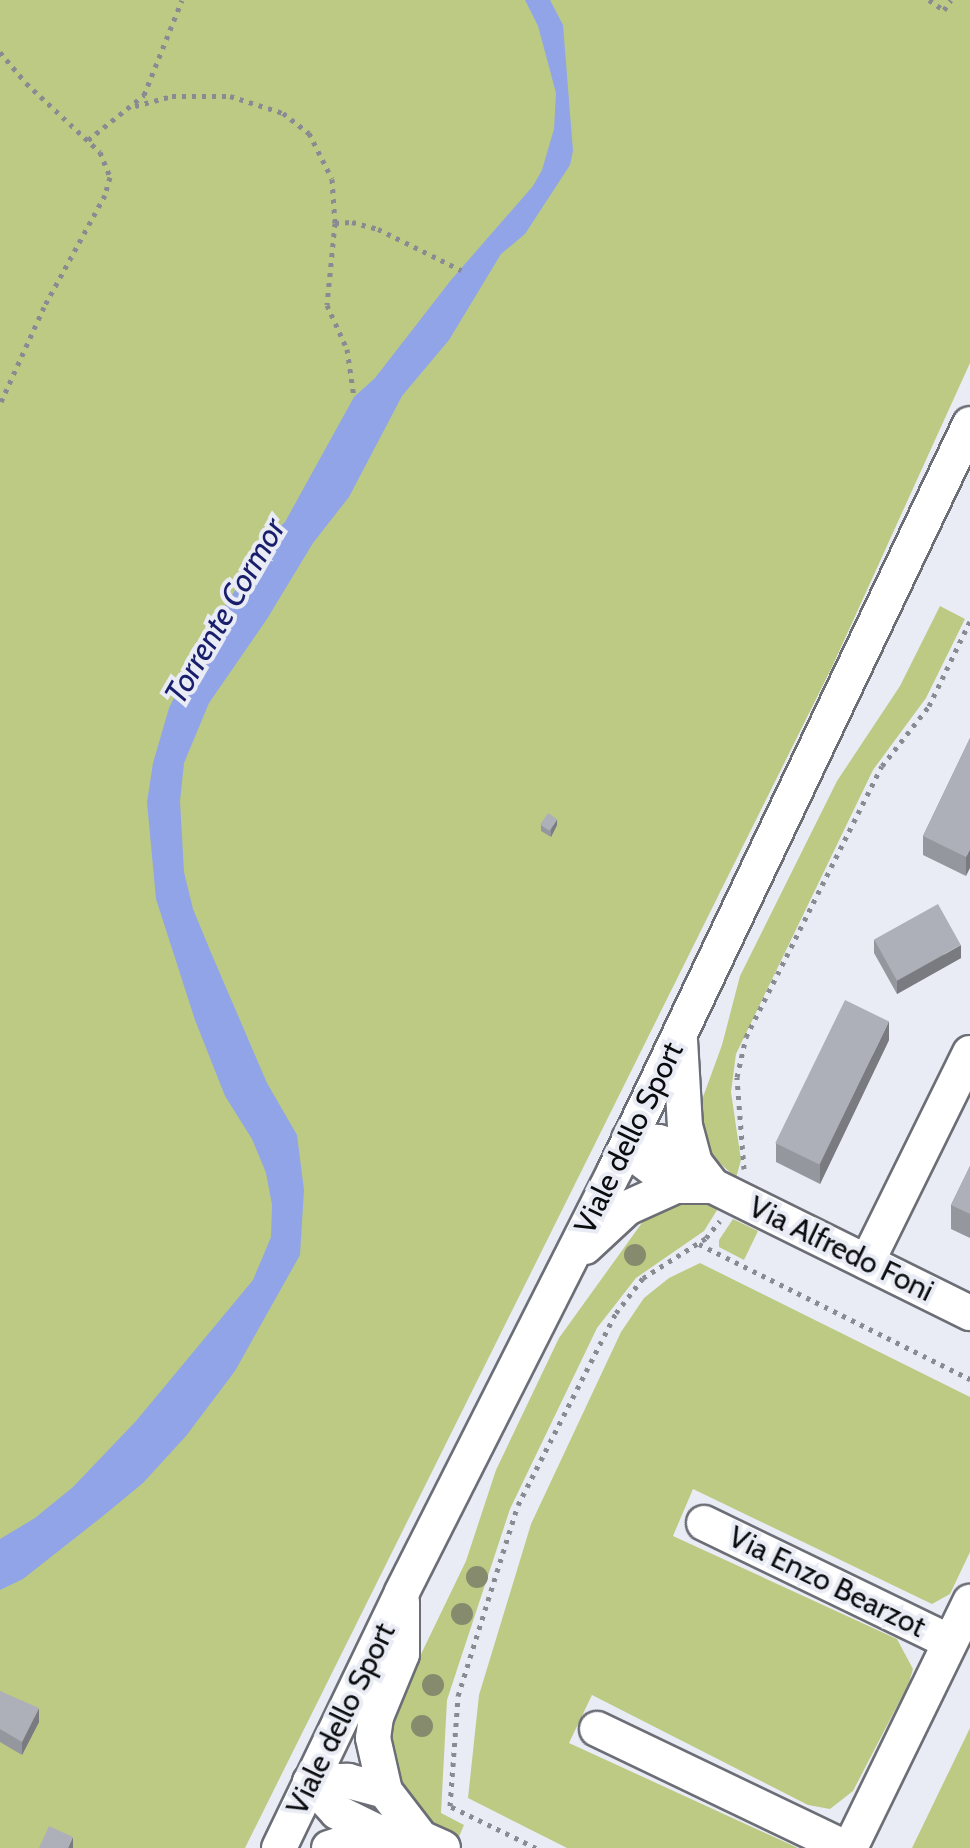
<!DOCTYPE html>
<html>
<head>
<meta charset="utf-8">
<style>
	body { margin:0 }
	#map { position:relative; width:970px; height:1848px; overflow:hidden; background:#e9ecf5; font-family:Cabin,sans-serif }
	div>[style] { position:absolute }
	.green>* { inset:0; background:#bdca84 }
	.water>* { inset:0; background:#91a4e7 }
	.path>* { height:5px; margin-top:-2.5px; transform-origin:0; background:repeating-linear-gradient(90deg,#888b91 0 4px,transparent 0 10px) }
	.roads { filter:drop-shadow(2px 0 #6c6e76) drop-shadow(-2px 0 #6c6e76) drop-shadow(0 2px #6c6e76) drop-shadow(0 -2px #6c6e76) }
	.minor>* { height:34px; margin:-17px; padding:0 17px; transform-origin:17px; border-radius:17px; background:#fff }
	.trees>* { width:22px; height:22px; margin:-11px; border-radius:50%; background:#868b6e }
	.wall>* { inset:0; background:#95979e }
	.shaded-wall>* { inset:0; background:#797b81 }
	.building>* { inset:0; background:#adb0b8; transform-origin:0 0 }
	span { translate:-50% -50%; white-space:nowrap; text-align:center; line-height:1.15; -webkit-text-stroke:8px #e9ecf5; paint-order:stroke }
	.street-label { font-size:30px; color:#0b0c0e }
	.water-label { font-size:32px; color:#181e6a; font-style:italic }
</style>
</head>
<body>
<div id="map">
	<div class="green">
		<div style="clip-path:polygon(0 0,970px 0,970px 363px,832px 667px,245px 1848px,0 1848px)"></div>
		<div style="clip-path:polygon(940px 606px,965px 619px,926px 698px,873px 770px,736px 1054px,731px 1092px,741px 1160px,736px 1178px,709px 1153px,699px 1108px,722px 1045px,740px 976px,837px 781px,900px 686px)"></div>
		<div style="clip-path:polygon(703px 1201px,719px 1207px,704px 1231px,636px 1278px,597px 1328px,510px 1509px,447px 1700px,441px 1813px,464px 1825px,458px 1839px,409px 1807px,384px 1741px,409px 1679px,466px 1561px,496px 1470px,559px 1338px,644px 1220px,672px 1203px)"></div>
		<div style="clip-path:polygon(733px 1219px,758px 1231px,744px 1260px,719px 1247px,719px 1240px)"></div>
		<div style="clip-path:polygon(700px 1263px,970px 1397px,970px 1552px,950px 1594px,932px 1604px,693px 1489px,673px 1536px,897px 1639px,913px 1669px,909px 1683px,853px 1791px,830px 1809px,808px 1805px,592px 1695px,569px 1743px,798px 1848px,567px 1848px,468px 1798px,479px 1695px,531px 1524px,621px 1332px,644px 1298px,669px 1278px)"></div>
		<div style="clip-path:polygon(970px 1728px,970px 1848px,912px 1848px)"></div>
	</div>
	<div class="water">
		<div style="clip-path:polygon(525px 0,550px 0,563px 25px,573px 151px,570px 165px,525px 234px,501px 254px,449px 340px,402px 396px,349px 497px,313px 543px,267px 619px,209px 703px,184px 763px,180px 801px,184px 872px,193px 909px,212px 955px,267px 1083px,297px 1135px,304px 1190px,300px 1255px,235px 1371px,186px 1436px,143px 1483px,103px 1516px,23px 1579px,0 1590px,0 1539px,35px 1518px,73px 1487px,136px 1421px,253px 1280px,271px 1237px,272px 1205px,266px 1173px,252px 1139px,225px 1096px,195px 1020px,156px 899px,147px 802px,153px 763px,169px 708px,201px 642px,273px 533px,285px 522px,354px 397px,375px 378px,451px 280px,533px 186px,542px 170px,554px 129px,556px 93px,538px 26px)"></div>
	</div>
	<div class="path">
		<div style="left:929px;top:0;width:18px;rotate:34deg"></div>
		<div style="left:944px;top:10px;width:12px;rotate:-55deg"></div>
		<div style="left:0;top:52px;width:40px;rotate:50deg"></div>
		<div style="left:26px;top:83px;width:101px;rotate:43deg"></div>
		<div style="left:100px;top:152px;width:27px;rotate:68deg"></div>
		<div style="left:110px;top:177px;width:19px;rotate:106deg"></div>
		<div style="left:105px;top:195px;width:128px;rotate:118.6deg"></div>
		<div style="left:44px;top:307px;width:107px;rotate:114.4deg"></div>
		<div style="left:135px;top:106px;width:38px;rotate:-15deg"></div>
		<div style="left:172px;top:96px;width:58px"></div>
		<div style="left:230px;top:96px;width:56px;rotate:17.8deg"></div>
		<div style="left:283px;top:113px;width:33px;rotate:38deg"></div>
		<div style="left:309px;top:133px;width:51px;rotate:63.4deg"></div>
		<div style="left:332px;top:179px;width:44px;rotate:86.1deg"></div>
		<div style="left:335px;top:223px;width:82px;rotate:95.6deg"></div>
		<div style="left:327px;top:305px;width:48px;rotate:65.6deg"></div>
		<div style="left:347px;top:349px;width:49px;rotate:81.7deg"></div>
		<div style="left:88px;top:140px;width:72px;rotate:-38.8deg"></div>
		<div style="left:144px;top:95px;width:102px;rotate:-68.2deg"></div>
		<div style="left:335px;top:223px;width:17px;rotate:-3deg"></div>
		<div style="left:352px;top:222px;width:27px;rotate:15deg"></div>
		<div style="left:378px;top:229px;width:93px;rotate:26.3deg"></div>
		<div style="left:744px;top:1169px;width:92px;rotate:-94.4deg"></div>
		<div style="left:737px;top:1077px;width:41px;rotate:-77.3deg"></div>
		<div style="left:746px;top:1037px;width:303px;rotate:-63.4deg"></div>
		<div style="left:882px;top:766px;width:76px;rotate:-51.9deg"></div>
		<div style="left:929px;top:706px;width:94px;rotate:-64.2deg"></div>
		<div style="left:699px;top:1244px;width:303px;rotate:26.5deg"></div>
		<div style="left:536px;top:1848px;width:96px;rotate:-154deg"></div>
		<div style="left:450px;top:1806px;width:110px;rotate:-85.8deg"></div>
		<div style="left:458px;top:1696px;width:200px;rotate:-72.6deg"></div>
		<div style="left:518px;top:1505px;width:216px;rotate:-63deg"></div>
		<div style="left:616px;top:1313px;width:44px;rotate:-52.4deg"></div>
		<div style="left:643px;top:1278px;width:75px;rotate:-32.4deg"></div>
		<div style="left:706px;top:1238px;width:22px;rotate:-51deg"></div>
	</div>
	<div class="roads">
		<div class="minor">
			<div style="left:680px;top:1040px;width:86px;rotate:86.7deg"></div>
			<div style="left:685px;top:1126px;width:38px;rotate:75deg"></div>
			<div style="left:695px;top:1163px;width:29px;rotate:52deg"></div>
			<div style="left:713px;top:1186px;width:287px;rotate:26.3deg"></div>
			<div style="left:676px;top:1186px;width:50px;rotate:-143.1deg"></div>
			<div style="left:636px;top:1156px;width:18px;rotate:-112deg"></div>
			<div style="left:629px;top:1139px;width:30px;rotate:6deg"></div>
			<div style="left:659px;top:1142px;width:20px;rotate:20deg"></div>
			<div style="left:678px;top:1149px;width:22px;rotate:39deg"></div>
			<div style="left:585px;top:1247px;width:57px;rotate:-42.9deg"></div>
			<div style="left:627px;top:1208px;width:54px;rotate:-24.2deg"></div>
			<div style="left:676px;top:1186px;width:37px"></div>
			<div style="left:867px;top:1262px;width:233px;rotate:-63.8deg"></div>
			<div style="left:704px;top:1523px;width:273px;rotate:25.8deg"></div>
			<div style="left:402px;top:1602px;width:52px;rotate:90deg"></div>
			<div style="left:402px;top:1654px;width:68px;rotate:112.4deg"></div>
			<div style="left:376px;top:1717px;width:21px;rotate:98deg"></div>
			<div style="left:373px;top:1738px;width:54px;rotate:77.2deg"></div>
			<div style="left:385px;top:1791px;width:59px;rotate:52.5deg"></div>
			<div style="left:597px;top:1729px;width:275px;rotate:25.6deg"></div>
			<div style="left:310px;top:1782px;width:40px;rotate:48deg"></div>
			<div style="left:337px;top:1812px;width:46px;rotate:26deg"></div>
			<div style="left:310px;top:1782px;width:38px;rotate:-2deg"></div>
			<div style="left:348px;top:1781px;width:38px;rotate:15deg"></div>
			<div style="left:279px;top:1848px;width:284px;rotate:-64.3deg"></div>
			<div style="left:402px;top:1592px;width:473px;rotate:-63.2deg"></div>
			<div style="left:615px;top:1170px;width:826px;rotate:-64.55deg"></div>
			<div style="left:329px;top:1848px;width:52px;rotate:-18.1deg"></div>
			<div style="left:378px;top:1832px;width:43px;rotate:7.9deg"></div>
			<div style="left:421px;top:1838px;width:24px;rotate:24deg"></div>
			<div style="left:850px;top:1848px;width:274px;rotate:-64deg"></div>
		</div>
	</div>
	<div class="trees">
		<div style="left:635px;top:1255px"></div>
		<div style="left:477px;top:1577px"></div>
		<div style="left:462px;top:1614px"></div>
		<div style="left:433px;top:1685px"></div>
		<div style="left:422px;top:1726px"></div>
	</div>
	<div class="wall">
		<div style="clip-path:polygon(970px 738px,966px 876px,923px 855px,923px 836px)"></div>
		<div style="clip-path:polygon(541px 825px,557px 825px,551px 837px,541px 831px)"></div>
		<div style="clip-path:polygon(874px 940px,961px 958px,897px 994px,874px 953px)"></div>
		<div style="clip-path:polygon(889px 1040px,820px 1184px,776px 1162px,776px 1143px)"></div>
		<div style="clip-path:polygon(970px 1166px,970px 1238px,951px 1229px,951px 1205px)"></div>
		<div style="clip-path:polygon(0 1691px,39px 1722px,22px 1755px,0 1742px)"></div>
	</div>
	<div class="shaded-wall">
		<div style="clip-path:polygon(557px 819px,557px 825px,551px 837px,551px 830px)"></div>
		<div style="clip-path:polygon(970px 849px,970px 868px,966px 876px,966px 857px)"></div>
		<div style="clip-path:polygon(961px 945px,961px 958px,897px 994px,897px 981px)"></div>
		<div style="clip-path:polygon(889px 1021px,889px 1040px,820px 1184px,820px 1164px)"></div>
		<div style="clip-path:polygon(39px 1708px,39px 1722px,22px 1755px,22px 1742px)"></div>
		<div style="clip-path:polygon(73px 1837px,73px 1848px,68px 1848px)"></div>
	</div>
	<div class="building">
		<div style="clip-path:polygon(970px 738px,970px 849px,966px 857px,923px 836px)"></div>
		<div style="left:548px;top:813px;width:11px;height:14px;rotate:34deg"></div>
		<div style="left:938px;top:904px;width:47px;height:73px;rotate:61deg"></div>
		<div style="left:845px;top:1000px;width:49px;height:159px;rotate:26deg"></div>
		<div style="clip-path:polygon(970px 1166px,970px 1214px,951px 1205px)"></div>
		<div style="clip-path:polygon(0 1691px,39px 1708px,22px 1742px,0 1729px)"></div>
		<div style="clip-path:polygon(49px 1826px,73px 1837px,68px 1848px,39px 1848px)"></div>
	</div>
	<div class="street-label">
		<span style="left:629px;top:1138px;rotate:-64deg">Viale dello Sport</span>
		<span style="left:841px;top:1249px;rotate:26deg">Via Alfredo Foni</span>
		<span style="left:827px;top:1582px;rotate:26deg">Via Enzo Bearzot</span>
		<span style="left:341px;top:1719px;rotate:-64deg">Viale dello Sport</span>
	</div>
	<div class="water-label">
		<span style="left:225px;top:611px;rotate:-60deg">Torrente Cormor</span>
	</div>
</div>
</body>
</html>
